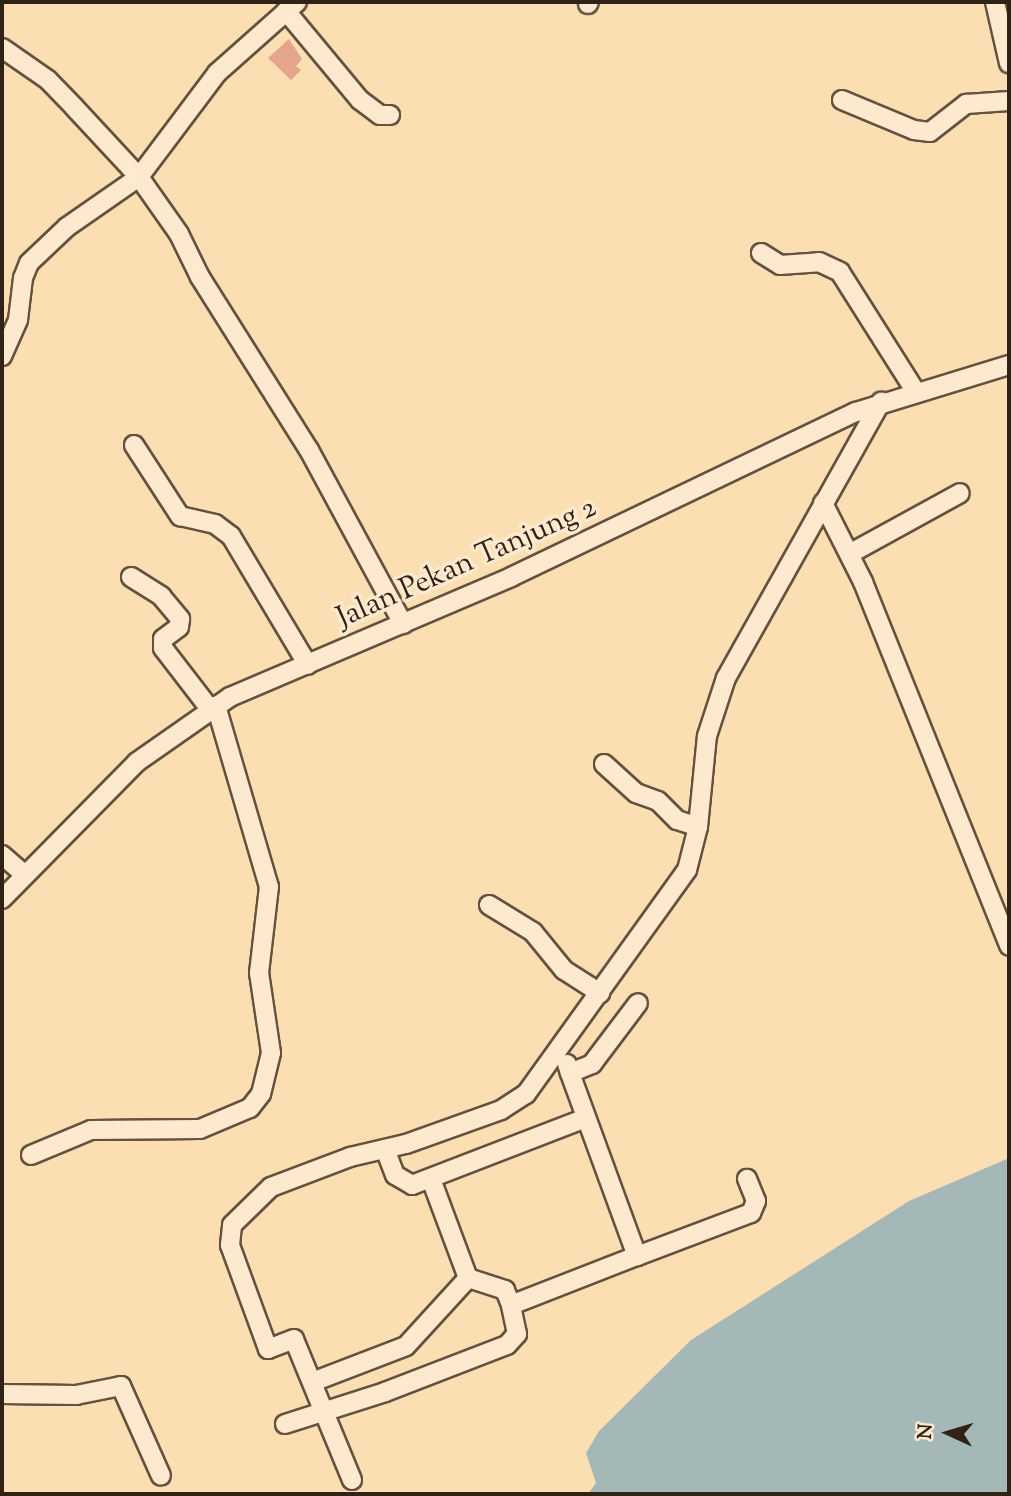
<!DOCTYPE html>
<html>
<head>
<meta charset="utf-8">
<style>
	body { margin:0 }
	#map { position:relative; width:1011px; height:1496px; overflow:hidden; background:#fcdeb3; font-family:"Sorts Mill Goudy",serif }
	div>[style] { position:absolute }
	.water>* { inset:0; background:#a4b9b7 }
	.building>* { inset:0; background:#e5a58c }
	.roads { filter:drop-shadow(2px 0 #64513e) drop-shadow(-2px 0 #64513e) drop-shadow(0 2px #64513e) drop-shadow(0 -2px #64513e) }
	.minor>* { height:18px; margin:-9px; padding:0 9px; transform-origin:9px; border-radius:9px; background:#fdeace }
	span { translate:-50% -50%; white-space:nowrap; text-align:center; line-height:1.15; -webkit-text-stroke:7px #fdeace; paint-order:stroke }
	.street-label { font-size:30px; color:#312217 }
	.frame { position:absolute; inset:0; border:4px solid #312217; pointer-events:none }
	.north { position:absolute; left:913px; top:1398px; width:70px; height:70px; -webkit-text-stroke:5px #fdeace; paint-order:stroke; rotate:274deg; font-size:19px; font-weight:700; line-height:28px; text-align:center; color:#312217 }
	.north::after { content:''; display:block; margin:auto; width:24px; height:32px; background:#312217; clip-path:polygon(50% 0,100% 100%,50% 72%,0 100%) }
</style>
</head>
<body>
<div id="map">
	<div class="water">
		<div style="clip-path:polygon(1009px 1158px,1009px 1494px,588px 1494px,596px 1483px,586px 1453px,599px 1431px,691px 1340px,909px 1201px)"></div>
	</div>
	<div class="building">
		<div style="clip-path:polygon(289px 39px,302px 59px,296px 66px,301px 70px,291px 80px,268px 58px)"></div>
	</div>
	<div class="roads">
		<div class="minor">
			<div style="left:995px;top:2px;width:63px;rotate:77.1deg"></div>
			<div style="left:588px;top:4px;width:2px;rotate:-63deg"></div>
			<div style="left:286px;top:11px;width:116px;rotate:50.3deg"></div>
			<div style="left:360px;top:100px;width:25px;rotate:37deg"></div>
			<div style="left:380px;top:115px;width:10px"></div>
			<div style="left:2px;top:48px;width:56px;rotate:34.8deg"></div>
			<div style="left:48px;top:80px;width:37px;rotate:46deg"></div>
			<div style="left:74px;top:107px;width:96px;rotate:47.1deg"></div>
			<div style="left:139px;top:177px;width:70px;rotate:54.9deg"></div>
			<div style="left:179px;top:234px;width:48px;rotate:64deg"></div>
			<div style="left:200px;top:277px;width:204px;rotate:57.8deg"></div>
			<div style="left:309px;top:450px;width:198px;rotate:61.6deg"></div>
			<div style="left:842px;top:100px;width:78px;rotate:22.6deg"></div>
			<div style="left:914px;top:130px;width:16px;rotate:7deg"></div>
			<div style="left:930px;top:132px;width:46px;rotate:-37.9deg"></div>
			<div style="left:966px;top:104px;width:43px;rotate:-4deg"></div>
			<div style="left:761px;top:253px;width:22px;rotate:32deg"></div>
			<div style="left:780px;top:265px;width:39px;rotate:-4deg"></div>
			<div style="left:819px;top:262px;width:23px;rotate:25deg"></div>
			<div style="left:840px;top:272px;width:142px;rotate:57.7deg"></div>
			<div style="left:2px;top:356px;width:39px;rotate:-66deg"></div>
			<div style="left:18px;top:320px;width:42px;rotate:-83.2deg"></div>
			<div style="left:23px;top:278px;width:16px;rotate:-68deg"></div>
			<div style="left:29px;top:263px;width:52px;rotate:-43.5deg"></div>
			<div style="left:67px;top:227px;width:88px;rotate:-34.8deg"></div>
			<div style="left:139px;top:177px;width:130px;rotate:-53.1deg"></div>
			<div style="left:217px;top:73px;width:107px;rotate:-41.6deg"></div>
			<div style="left:134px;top:445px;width:85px;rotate:57.1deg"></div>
			<div style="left:180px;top:516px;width:36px;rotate:13deg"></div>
			<div style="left:215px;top:524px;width:20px;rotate:37deg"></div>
			<div style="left:231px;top:536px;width:150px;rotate:59.2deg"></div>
			<div style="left:823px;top:503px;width:89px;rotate:63.1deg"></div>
			<div style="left:863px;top:582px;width:392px;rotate:68.1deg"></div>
			<div style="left:851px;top:553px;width:124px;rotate:-28.8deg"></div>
			<div style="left:131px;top:577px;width:36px;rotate:32deg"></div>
			<div style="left:161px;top:596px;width:30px;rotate:50deg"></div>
			<div style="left:180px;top:619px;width:8px;rotate:97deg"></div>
			<div style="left:179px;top:627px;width:20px;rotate:143deg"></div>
			<div style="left:163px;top:639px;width:9px;rotate:90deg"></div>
			<div style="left:163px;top:648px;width:77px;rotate:52.4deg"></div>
			<div style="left:604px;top:764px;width:43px;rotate:42.2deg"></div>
			<div style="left:636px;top:793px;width:23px;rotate:20deg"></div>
			<div style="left:658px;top:801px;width:27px;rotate:45deg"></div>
			<div style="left:677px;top:820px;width:22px;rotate:18deg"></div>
			<div style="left:2px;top:855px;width:29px;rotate:41deg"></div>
			<div style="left:2px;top:899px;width:192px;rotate:-45.4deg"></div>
			<div style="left:137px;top:762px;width:113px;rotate:-35deg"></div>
			<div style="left:230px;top:697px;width:306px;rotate:-23.1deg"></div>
			<div style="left:511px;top:577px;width:382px;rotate:-25.6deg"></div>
			<div style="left:856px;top:412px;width:160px;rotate:-17.1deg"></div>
			<div style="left:489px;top:905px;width:52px;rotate:31.5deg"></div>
			<div style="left:533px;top:932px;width:49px;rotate:50.8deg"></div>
			<div style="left:564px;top:970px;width:43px;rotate:32.6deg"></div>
			<div style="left:567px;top:1064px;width:9px;rotate:72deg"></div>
			<div style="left:570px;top:1073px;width:24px;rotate:-22deg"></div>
			<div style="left:592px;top:1064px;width:76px;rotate:-53deg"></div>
			<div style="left:570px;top:1073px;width:195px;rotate:69.9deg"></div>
			<div style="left:637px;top:1256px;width:122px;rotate:-20.7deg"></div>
			<div style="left:751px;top:1213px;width:13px;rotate:-67deg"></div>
			<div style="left:756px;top:1201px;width:24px;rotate:-112deg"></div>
			<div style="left:385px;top:1149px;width:28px;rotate:69deg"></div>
			<div style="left:395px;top:1175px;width:20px;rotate:30deg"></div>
			<div style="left:412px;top:1185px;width:186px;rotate:-21.1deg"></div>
			<div style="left:31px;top:1155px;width:65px;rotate:-22.6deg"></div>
			<div style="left:91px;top:1130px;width:109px;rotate:-0.5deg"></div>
			<div style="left:200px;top:1129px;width:54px;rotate:-22.8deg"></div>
			<div style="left:250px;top:1108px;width:18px;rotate:-52deg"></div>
			<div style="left:261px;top:1094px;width:42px;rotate:-76.3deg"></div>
			<div style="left:271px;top:1053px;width:81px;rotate:-98.5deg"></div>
			<div style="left:259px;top:973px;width:87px;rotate:-83.4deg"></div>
			<div style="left:269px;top:887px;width:189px;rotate:-106.3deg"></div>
			<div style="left:431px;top:1179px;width:106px;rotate:69.5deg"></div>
			<div style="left:468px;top:1278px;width:39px;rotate:18deg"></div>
			<div style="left:505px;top:1290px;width:16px;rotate:68deg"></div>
			<div style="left:511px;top:1305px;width:135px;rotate:-21.3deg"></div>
			<div style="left:315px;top:1381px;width:97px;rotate:-21deg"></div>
			<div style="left:406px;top:1346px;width:92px;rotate:-47.6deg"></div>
			<div style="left:2px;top:1394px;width:74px;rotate:0.8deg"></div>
			<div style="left:76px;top:1395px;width:46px;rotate:-11.3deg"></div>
			<div style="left:121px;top:1386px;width:98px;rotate:66deg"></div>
			<div style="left:285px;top:1424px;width:105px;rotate:-17.7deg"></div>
			<div style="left:385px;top:1392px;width:131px;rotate:-21.1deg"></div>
			<div style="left:507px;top:1345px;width:15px;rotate:-48deg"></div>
			<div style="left:517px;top:1334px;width:30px;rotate:-102deg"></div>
			<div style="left:352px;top:1480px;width:152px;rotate:-112.4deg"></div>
			<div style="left:294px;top:1339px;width:28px;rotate:159deg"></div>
			<div style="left:268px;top:1349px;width:111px;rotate:-110.1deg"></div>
			<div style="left:230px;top:1245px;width:20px;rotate:-84deg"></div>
			<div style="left:232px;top:1225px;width:54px;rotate:-44.3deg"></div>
			<div style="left:271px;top:1187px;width:85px;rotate:-20.8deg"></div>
			<div style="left:350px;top:1157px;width:57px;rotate:-13.1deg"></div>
			<div style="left:406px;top:1144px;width:101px;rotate:-19.7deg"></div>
			<div style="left:501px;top:1110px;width:30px;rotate:-33deg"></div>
			<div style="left:526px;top:1094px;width:276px;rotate:-54.3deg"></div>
			<div style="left:687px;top:870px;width:44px;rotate:-75.7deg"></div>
			<div style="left:698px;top:827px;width:91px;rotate:-84.4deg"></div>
			<div style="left:707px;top:736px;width:61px;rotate:-71.9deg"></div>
			<div style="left:726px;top:678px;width:317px;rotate:-60.7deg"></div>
		</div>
	</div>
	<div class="street-label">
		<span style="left:467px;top:564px;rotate:-24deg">Jalan Pekan Tanjung 2</span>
	</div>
	<div class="frame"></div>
	<div class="north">N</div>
</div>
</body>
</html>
